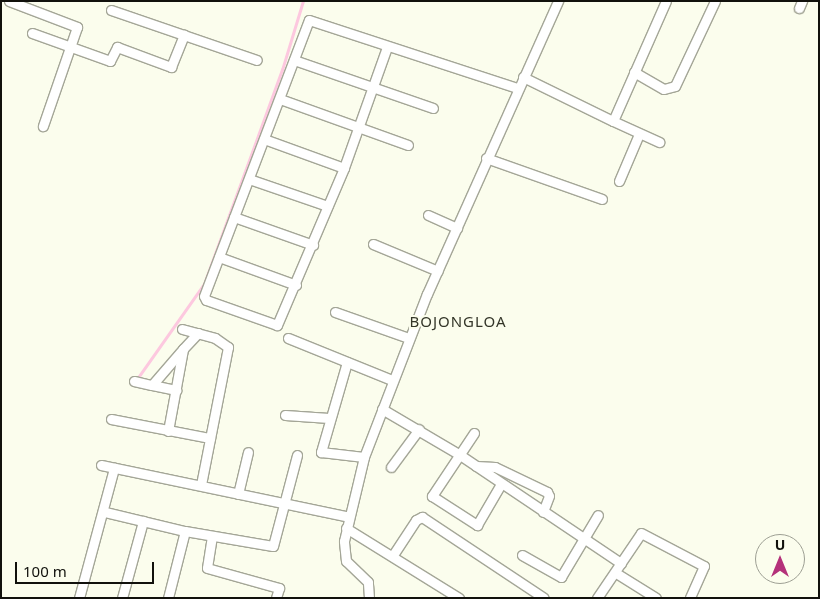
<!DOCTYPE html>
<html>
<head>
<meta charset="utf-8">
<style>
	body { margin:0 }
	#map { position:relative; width:820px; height:599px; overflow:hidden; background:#fbfded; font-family:"Noto Sans",sans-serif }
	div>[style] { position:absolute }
	.stream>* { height:2.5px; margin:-1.25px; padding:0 1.25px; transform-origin:1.25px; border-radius:1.25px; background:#fdc8df }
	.roads { filter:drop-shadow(1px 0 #a4a697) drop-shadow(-1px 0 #a4a697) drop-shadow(0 1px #a4a697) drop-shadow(0 -1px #a4a697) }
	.street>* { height:9px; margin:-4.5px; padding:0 4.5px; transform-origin:4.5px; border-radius:4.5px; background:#fff }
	span { translate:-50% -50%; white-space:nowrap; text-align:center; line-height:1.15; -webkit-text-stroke:4px #fbfded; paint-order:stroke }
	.quarter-label { font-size:15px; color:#343629; letter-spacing:1px }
	.frame { position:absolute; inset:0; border:2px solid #11110c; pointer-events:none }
	.north { position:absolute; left:755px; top:534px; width:50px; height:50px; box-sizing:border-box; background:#fbfded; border:1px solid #9d9f93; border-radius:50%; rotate:0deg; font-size:14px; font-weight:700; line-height:20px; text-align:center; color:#11110c }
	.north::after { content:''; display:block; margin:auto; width:18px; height:22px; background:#b4317a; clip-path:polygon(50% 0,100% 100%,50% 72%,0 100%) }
	.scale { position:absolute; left:15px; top:562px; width:139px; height:22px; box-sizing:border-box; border:2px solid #11110c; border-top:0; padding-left:6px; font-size:15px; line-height:18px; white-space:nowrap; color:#11110c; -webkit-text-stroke:4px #fbfded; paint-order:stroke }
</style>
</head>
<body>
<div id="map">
	<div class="stream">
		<div style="left:137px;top:379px;width:116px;rotate:-54.8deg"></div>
		<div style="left:204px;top:284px;width:228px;rotate:-70deg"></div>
		<div style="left:282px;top:70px;width:72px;rotate:-73.1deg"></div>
	</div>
	<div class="roads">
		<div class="street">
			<div style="left:9px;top:1px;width:73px;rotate:20.9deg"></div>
			<div style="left:77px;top:27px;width:105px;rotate:109deg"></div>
			<div style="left:799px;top:8px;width:8px;rotate:-67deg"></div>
			<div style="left:111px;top:10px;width:154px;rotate:18.9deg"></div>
			<div style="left:32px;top:33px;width:83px;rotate:19.7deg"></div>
			<div style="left:110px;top:61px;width:16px;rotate:-63deg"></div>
			<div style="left:117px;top:47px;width:58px;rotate:20.3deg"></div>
			<div style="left:171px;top:67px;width:35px;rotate:-68deg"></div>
			<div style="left:387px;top:47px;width:128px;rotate:109.6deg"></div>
			<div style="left:344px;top:168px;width:171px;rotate:113.1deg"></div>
			<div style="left:277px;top:325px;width:75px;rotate:-160.6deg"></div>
			<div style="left:206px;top:300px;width:4px;rotate:-117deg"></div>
			<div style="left:204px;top:296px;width:295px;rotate:-69.2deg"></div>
			<div style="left:309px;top:20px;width:219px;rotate:18.1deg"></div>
			<div style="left:294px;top:60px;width:147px;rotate:19.1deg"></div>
			<div style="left:634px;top:72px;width:34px;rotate:30deg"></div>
			<div style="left:664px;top:89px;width:11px;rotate:-15deg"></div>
			<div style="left:675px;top:86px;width:94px;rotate:-64.8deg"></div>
			<div style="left:523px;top:77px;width:100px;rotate:26.1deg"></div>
			<div style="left:613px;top:121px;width:131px;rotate:-66.2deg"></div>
			<div style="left:280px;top:99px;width:136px;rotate:19.8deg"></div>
			<div style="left:613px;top:121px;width:51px;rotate:24.5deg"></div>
			<div style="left:264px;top:139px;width:85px;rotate:19.9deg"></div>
			<div style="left:486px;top:158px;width:123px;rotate:19.5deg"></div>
			<div style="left:249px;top:179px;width:83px;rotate:18.9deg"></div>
			<div style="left:619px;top:181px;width:51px;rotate:-66.9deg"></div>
			<div style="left:428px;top:215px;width:32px;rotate:24deg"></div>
			<div style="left:234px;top:217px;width:84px;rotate:19.5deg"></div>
			<div style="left:373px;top:244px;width:70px;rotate:22.6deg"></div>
			<div style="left:219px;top:257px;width:82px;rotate:20deg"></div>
			<div style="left:335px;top:312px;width:78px;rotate:19.4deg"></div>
			<div style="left:182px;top:329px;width:34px;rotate:15deg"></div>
			<div style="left:215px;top:338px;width:16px;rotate:35deg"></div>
			<div style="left:228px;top:347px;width:140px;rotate:101.1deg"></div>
			<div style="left:288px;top:338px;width:112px;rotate:22deg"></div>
			<div style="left:347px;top:362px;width:94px;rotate:106.1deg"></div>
			<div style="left:321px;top:452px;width:43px;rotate:6.6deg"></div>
			<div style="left:134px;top:381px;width:18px;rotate:13deg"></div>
			<div style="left:152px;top:385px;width:48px;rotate:-49.3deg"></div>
			<div style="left:152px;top:385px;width:25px;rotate:12deg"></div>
			<div style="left:382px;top:409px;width:91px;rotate:30.5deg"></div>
			<div style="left:460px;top:455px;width:194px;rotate:33.9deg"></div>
			<div style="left:285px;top:415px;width:44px;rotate:3.9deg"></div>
			<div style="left:111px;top:419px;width:101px;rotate:10.9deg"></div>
			<div style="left:168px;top:431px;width:83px;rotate:-79.6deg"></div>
			<div style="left:183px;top:349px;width:22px;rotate:-47deg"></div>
			<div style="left:474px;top:433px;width:76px;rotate:123.7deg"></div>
			<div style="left:432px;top:496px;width:54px;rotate:32.8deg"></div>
			<div style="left:477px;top:525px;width:48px;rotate:-59.7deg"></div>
			<div style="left:101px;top:465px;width:253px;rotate:11.8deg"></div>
			<div style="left:476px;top:466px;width:19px;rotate:3deg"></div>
			<div style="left:495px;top:467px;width:58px;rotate:25.7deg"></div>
			<div style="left:547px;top:492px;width:4px;rotate:63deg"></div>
			<div style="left:549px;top:496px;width:17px;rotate:111deg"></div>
			<div style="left:391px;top:467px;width:47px;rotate:-53.6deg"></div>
			<div style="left:238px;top:494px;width:43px;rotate:-76.6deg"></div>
			<div style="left:105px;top:512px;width:82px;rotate:13.4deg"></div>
			<div style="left:185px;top:531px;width:89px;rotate:9.7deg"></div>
			<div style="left:273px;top:546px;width:94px;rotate:-75.2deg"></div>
			<div style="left:346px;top:528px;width:133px;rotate:31.8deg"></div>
			<div style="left:212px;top:536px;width:32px;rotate:99deg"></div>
			<div style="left:207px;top:568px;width:75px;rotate:15.5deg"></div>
			<div style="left:279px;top:588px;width:10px;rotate:107deg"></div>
			<div style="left:393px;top:555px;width:42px;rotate:-56.7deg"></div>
			<div style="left:416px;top:520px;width:7px;rotate:-27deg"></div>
			<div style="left:422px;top:517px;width:146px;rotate:33.6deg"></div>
			<div style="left:522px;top:555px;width:45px;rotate:29.4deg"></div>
			<div style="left:561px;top:577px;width:72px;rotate:-59.2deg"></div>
			<div style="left:616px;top:573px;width:47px;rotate:32deg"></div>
			<div style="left:79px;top:598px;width:135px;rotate:-74.9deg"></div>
			<div style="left:122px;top:598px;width:80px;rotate:-74.7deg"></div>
			<div style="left:168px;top:598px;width:69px;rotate:-75.8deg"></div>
			<div style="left:369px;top:598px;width:16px;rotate:-94deg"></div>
			<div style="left:368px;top:582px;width:30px;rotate:-136deg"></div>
			<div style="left:346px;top:561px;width:20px;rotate:-96deg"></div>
			<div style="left:344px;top:541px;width:86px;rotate:-76.6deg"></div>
			<div style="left:364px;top:457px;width:175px;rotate:-68.9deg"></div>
			<div style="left:427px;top:294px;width:321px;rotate:-65.9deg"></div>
			<div style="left:597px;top:598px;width:78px;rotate:-55.9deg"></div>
			<div style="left:641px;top:533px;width:71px;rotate:27.6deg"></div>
			<div style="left:704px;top:566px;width:35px;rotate:114deg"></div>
		</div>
	</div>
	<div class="quarter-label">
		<span style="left:458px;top:322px">BOJONGLOA</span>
	</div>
	<div class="frame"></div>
	<div class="north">U</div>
	<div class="scale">100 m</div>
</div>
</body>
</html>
